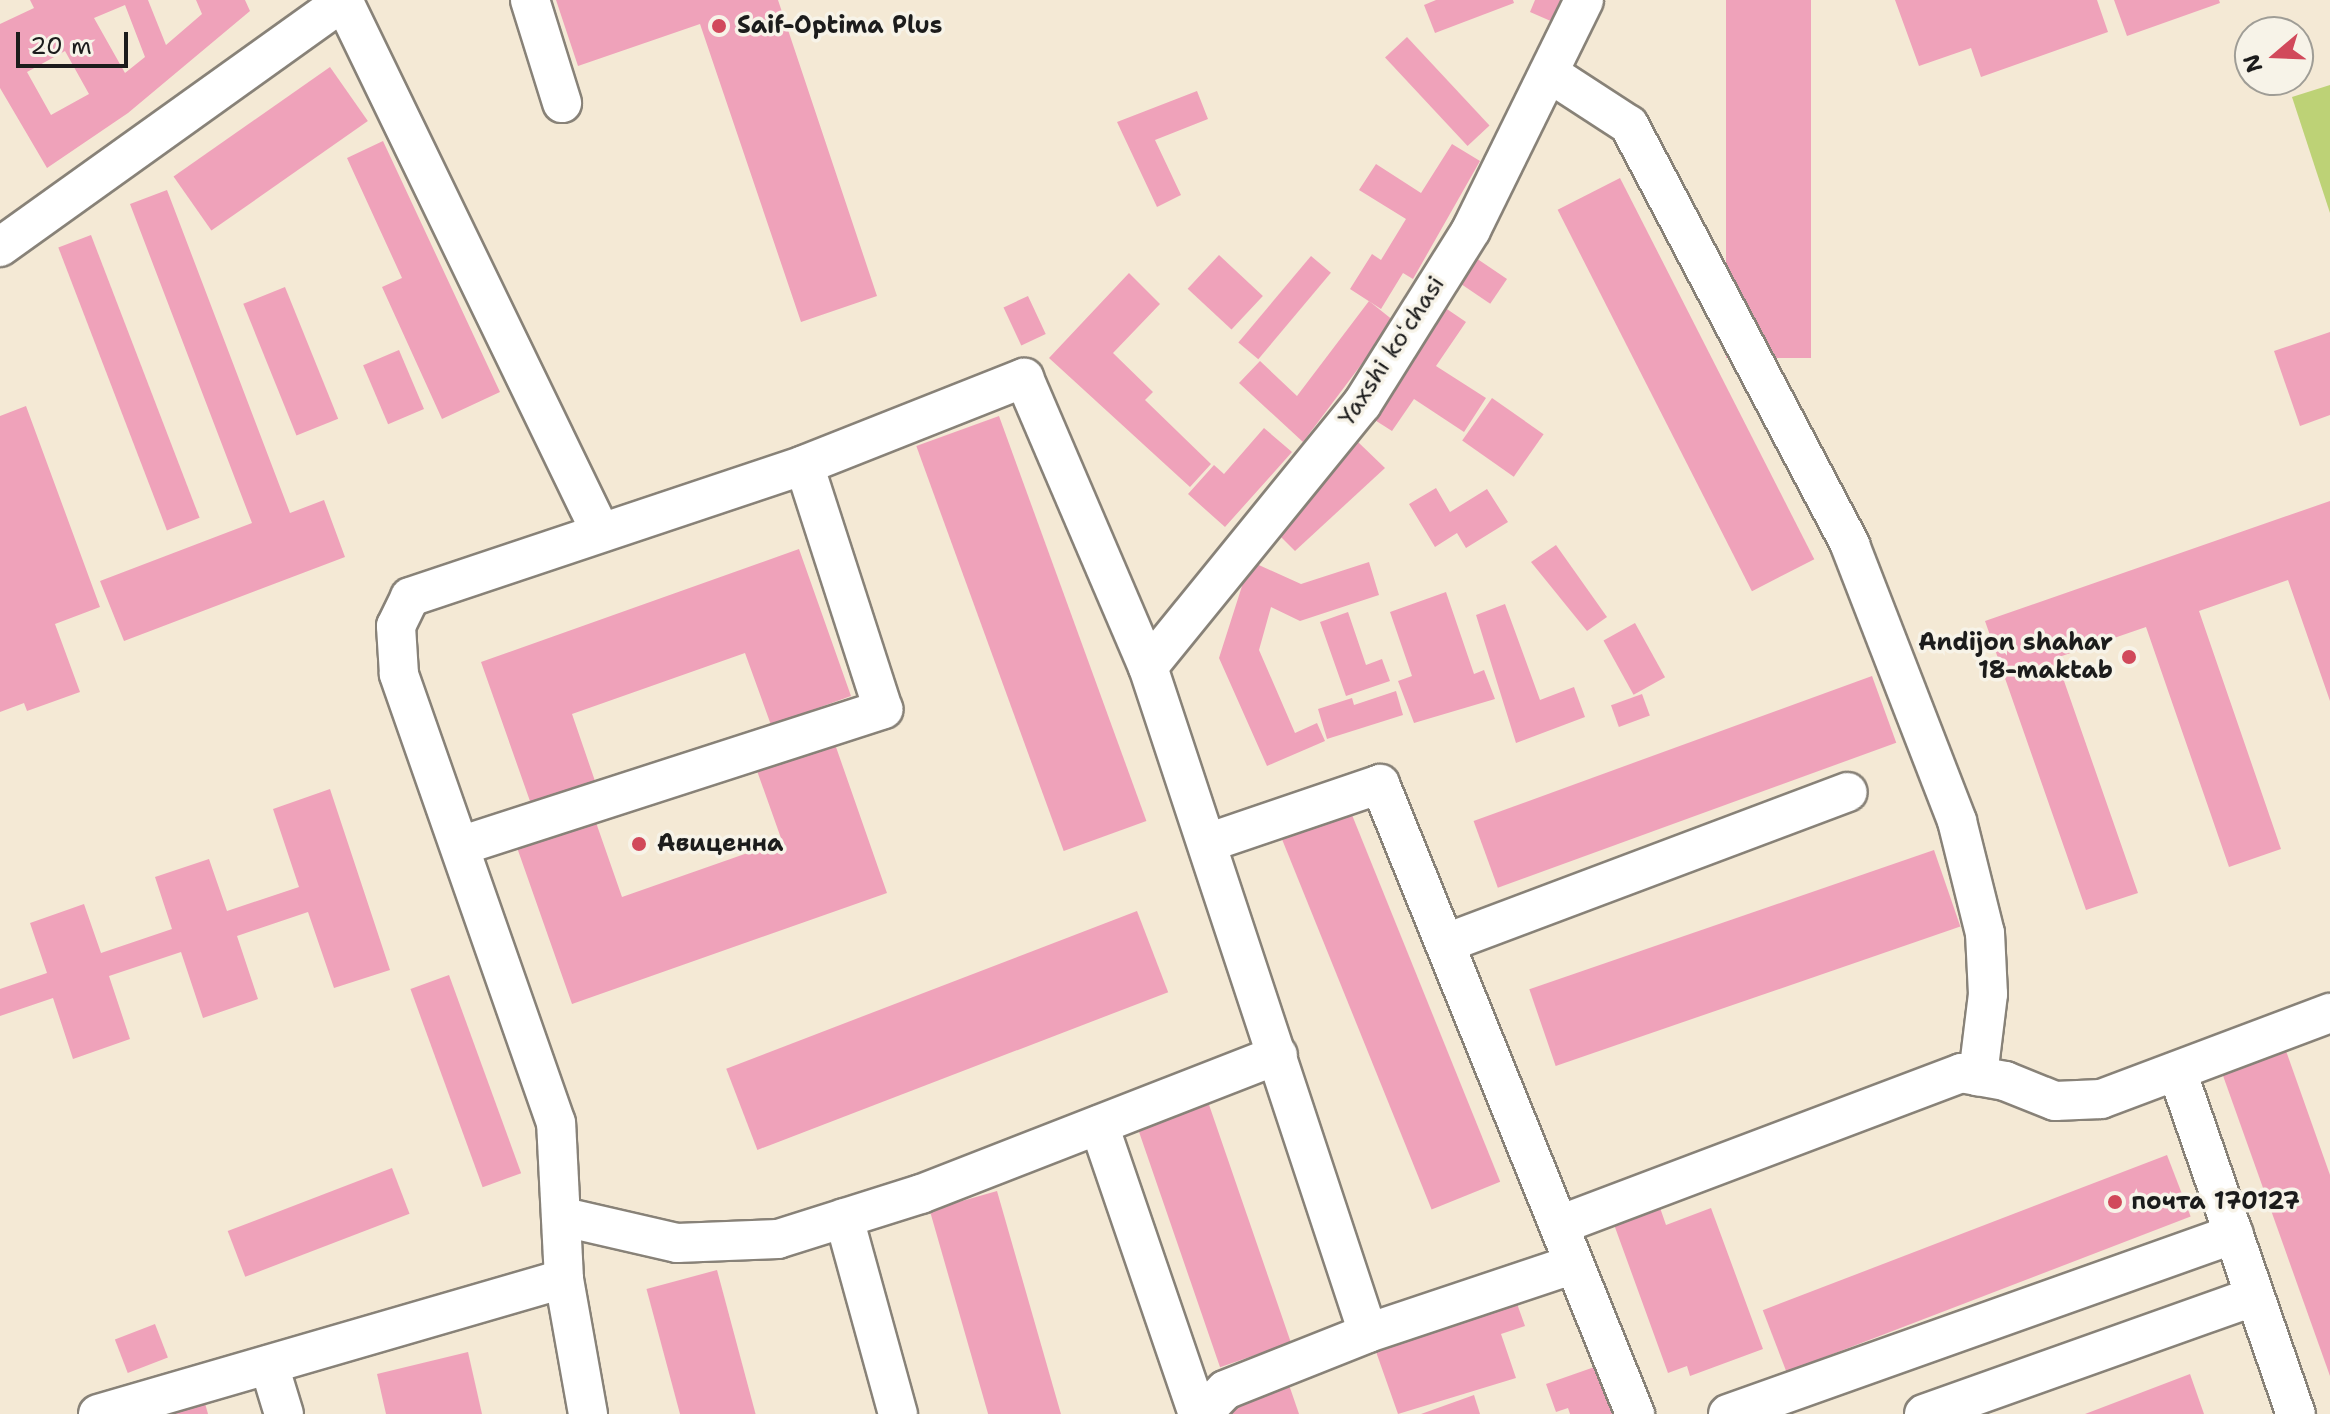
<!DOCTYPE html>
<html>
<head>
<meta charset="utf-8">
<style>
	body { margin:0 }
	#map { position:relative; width:2330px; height:1414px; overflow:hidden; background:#f4e9d5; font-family:"Shantell Sans",sans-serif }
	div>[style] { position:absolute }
	.green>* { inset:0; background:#bdd276 }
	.building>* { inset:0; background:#efa2ba; transform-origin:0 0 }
	.roads { filter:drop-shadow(2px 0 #888278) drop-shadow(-2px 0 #888278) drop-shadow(0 2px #888278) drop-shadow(0 -2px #888278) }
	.minor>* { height:38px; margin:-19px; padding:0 19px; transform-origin:19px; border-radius:19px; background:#fff }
	.dots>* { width:22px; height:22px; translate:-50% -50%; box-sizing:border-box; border:4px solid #f7f3e8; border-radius:50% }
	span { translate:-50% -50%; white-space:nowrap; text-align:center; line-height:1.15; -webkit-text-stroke:7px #f7f3e8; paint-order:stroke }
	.poi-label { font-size:24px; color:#1c1c1c; font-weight:700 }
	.left { translate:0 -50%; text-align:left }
	.right { translate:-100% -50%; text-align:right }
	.street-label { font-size:24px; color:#1c1c1c }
	.north { position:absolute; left:2234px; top:16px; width:80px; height:80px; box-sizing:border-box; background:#f7f3e8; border:2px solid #9f9d96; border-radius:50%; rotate:251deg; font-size:22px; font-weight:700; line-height:32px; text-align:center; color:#1c1c1c }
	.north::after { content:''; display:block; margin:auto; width:28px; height:36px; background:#d1495b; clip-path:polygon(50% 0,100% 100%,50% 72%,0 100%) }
	.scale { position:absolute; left:16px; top:32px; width:112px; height:36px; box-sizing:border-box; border:4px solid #1c1c1c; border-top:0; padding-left:10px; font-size:24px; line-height:28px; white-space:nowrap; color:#1c1c1c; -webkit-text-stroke:6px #f7f3e8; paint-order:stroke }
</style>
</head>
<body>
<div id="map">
	<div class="green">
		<div style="clip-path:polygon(2330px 85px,2330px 213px,2292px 97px)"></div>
	</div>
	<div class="building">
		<div style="clip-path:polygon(evenodd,30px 0,148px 0,166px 45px,202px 14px,196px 0,245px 0,250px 11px,128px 113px,47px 168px,0 88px,0 24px,34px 8px,30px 0,125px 5px,145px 57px,125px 73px,94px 18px,125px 5px,30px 0,65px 51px,89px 94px,51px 115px,27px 72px,65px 51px)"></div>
		<div style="clip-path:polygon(556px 0,778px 0,877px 296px,801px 322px,700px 24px,578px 66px)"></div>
		<div style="clip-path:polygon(1436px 0,1513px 0,1514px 3px,1435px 33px,1424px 5px)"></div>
		<div style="clip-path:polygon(1535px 0,1563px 0,1553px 22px,1530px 12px)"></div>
		<div style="left:1726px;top:0;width:85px;height:358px"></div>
		<div style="clip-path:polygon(1895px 0,2097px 0,2108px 32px,1981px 77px,1971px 48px,1919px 66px)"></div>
		<div style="clip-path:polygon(2114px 0,2219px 0,2220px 3px,2127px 36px)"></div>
		<div style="left:1407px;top:37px;width:121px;height:30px;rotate:47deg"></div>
		<div style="left:330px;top:67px;width:66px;height:191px;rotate:55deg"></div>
		<div style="clip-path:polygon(1197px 91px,1208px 119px,1155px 140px,1181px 195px,1157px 207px,1117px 122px)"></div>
		<div style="clip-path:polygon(383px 141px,500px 392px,442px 419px,382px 287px,402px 278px,347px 158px)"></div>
		<div style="clip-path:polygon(1452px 144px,1480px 161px,1413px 279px,1403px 273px,1381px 309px,1350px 289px,1372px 254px,1381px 260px,1406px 219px,1359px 190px,1376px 164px,1421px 193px)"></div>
		<div style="left:1620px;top:178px;width:428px;height:70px;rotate:63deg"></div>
		<div style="clip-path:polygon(167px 190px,290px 513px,324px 500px,345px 557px,124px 641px,100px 581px,252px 523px,130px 204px)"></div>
		<div style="left:91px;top:235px;width:303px;height:35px;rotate:69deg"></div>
		<div style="left:1219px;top:255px;width:60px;height:46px;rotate:43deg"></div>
		<div style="left:1311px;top:256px;width:26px;height:113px;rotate:40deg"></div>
		<div style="left:1473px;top:256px;width:41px;height:30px;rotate:34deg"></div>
		<div style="clip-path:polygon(1129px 273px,1160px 304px,1113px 353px,1153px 392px,1145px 400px,1211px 464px,1190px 487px,1049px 358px)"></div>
		<div style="left:285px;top:287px;width:142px;height:45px;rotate:68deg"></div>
		<div style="left:1028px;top:296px;width:42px;height:27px;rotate:65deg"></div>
		<div style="clip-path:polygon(1369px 301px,1394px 321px,1303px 442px,1239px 383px,1260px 361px,1297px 396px)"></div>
		<div style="clip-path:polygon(1441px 305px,1466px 322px,1436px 366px,1486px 398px,1464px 432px,1414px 399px,1392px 431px,1370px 417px,1418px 353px,1412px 349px)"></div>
		<div style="clip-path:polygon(2330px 332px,2330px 415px,2300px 426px,2274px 351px)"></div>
		<div style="left:399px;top:350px;width:64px;height:39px;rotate:67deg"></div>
		<div style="left:1492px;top:398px;width:63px;height:52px;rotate:35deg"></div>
		<div style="clip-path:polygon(26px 406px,100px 607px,55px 624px,80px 692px,27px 711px,24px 703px,0 712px,0 416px)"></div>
		<div style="left:999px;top:416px;width:431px;height:88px;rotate:70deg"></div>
		<div style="clip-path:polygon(1264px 428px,1292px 452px,1225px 527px,1188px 494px,1214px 465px,1224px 474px)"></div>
		<div style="clip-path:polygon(1358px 442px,1385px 468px,1295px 551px,1273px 529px)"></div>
		<div style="clip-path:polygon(1436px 488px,1450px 512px,1487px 489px,1508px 522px,1466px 548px,1457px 533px,1435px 547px,1409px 504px)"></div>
		<div style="clip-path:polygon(2330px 501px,2330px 701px,2288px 580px,2199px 611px,2281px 849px,2229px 867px,2146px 627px,2056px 658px,2138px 893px,2086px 910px,1985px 621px)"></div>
		<div style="clip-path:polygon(1556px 545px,1607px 617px,1587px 631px,1531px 562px)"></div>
		<div style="clip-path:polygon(799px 549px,851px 696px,771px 725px,745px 653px,572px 714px,595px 781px,531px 804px,481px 662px)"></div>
		<div style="clip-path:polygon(1250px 561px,1301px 584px,1369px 562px,1379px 595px,1300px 621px,1271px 607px,1259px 650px,1295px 733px,1317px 723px,1325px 741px,1267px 766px,1219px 658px)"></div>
		<div style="clip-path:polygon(1446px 592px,1474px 674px,1484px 670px,1495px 699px,1414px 723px,1398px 681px,1412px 676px,1390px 612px)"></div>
		<div style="clip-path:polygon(1505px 604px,1540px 700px,1574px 687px,1585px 717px,1516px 743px,1476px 615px)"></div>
		<div style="clip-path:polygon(1348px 612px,1366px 665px,1382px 659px,1390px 681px,1346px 696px,1320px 622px)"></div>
		<div style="left:1635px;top:623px;width:62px;height:36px;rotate:61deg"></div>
		<div style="left:1872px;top:676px;width:71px;height:424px;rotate:70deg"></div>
		<div style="clip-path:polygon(1396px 691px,1403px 715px,1327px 739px,1318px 709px,1352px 698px,1354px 705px)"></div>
		<div style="left:1642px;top:694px;width:23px;height:33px;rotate:70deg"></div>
		<div style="clip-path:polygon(829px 727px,887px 893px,572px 1004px,514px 839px,592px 811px,622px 897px,782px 841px,751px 754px)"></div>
		<div style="clip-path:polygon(330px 789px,390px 970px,334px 988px,308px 912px,237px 936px,258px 999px,203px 1018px,181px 952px,109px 976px,130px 1039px,73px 1059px,53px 998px,0 1016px,0 989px,47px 973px,30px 923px,84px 904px,101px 953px,172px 929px,155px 877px,209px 859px,227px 911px,299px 887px,273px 809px)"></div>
		<div style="left:1350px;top:810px;width:401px;height:74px;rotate:68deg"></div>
		<div style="left:1934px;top:850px;width:81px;height:428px;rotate:71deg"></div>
		<div style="left:1137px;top:911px;width:87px;height:440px;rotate:69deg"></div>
		<div style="left:449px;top:975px;width:211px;height:41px;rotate:70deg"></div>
		<div style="clip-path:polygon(2285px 1048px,2330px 1175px,2330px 1376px,2221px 1070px)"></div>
		<div style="left:1206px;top:1096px;width:261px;height:75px;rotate:71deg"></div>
		<div style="left:2167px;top:1155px;width:66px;height:433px;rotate:69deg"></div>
		<div style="left:392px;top:1168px;width:49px;height:176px;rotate:69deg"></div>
		<div style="left:997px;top:1191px;width:233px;height:70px;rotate:74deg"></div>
		<div style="clip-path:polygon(1658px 1202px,1666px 1225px,1711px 1208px,1763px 1349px,1690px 1376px,1687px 1366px,1668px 1373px,1612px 1219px)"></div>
		<div style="left:717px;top:1270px;width:149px;height:73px;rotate:75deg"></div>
		<div style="clip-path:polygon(1515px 1298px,1525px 1326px,1501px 1334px,1516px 1378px,1398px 1414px,1374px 1346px)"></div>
		<div style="left:155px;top:1324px;width:36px;height:43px;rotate:69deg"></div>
		<div style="clip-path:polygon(468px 1352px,482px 1414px,386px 1414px,377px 1374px)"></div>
		<div style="clip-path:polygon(1603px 1364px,1620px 1414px,1570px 1414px,1568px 1408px,1556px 1412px,1546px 1384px)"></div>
		<div style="clip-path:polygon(2190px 1374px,2204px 1414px,2085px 1414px)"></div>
		<div style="clip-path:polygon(1287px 1379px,1299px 1414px,1231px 1414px,1226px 1399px)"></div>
		<div style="clip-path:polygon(1474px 1395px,1480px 1414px,1421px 1414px)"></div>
		<div style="clip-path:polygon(203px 1396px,208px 1414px,142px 1414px)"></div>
	</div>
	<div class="roads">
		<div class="minor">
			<div style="left:343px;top:0;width:590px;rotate:64.17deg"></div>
			<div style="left:530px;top:0;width:108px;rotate:72.7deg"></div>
			<div style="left:1549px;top:73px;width:95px;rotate:33deg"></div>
			<div style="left:1629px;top:125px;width:475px;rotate:62.2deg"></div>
			<div style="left:1850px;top:545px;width:296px;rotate:68.8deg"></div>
			<div style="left:1957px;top:821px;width:115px;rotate:76deg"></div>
			<div style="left:1985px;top:933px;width:61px;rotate:87.2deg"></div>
			<div style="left:1988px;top:994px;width:83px;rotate:97deg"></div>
			<div style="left:0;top:247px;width:424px;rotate:-35.6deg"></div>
			<div style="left:1148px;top:667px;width:339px;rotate:-50.9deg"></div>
			<div style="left:1362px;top:404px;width:205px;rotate:-57.9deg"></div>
			<div style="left:1471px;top:230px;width:256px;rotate:-63.8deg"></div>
			<div style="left:1207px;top:843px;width:183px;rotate:-18.8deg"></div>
			<div style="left:1380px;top:784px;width:680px;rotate:67.96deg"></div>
			<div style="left:460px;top:846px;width:445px;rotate:-17.9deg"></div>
			<div style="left:883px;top:709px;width:256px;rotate:-107.9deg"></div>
			<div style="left:1446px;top:943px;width:429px;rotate:-20.6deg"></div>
			<div style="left:2177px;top:1071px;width:363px;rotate:70.9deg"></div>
			<div style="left:1099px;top:1125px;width:305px;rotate:71.1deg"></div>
			<div style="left:564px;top:1217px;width:116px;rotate:13deg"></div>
			<div style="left:677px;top:1243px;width:101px;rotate:-2.3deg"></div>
			<div style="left:778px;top:1239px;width:150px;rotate:-17.5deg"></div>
			<div style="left:921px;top:1194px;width:383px;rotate:-21.3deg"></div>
			<div style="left:844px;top:1218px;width:203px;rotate:74.6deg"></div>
			<div style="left:1562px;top:1224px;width:427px;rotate:-20.7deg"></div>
			<div style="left:1961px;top:1073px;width:45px;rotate:10.3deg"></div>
			<div style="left:2005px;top:1081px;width:54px;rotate:21.8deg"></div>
			<div style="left:2055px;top:1101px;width:46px;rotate:-2.5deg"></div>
			<div style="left:2101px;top:1099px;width:245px;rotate:-20.6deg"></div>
			<div style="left:269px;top:1365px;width:51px;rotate:73deg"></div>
			<div style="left:98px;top:1414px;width:485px;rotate:-16.2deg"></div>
			<div style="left:588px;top:1414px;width:137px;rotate:-100.1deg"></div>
			<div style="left:564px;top:1279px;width:156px;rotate:-92.9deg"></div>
			<div style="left:556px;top:1123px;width:476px;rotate:-109.3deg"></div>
			<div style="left:399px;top:674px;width:48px;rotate:-93.6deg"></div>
			<div style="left:396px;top:626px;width:32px;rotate:-64deg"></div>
			<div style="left:410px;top:597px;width:416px;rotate:-18.5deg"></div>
			<div style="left:804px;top:465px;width:237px;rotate:-21.6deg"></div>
			<div style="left:1024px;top:378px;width:314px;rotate:66.8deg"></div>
			<div style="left:1148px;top:667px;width:701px;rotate:71.72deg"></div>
			<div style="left:1202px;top:1414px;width:33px;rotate:-46deg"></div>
			<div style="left:1225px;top:1390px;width:154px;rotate:-21.7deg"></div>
			<div style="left:1368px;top:1333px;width:217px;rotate:-18.5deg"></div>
			<div style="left:1728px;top:1414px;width:537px;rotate:-19.58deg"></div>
			<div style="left:1924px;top:1414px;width:351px;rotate:-19.6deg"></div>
		</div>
	</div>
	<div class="dots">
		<div style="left:719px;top:26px;background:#d1495b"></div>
		<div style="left:2129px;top:657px;background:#d1495b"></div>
		<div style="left:639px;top:844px;background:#d1495b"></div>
		<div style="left:2115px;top:1202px;background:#d1495b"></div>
	</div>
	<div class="poi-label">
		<span class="left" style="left:737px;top:26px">Saif-Optima Plus</span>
		<span class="right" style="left:2113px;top:657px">Andijon shahar<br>18-maktab</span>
		<span class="left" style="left:657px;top:844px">Авиценна</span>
		<span class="left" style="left:2131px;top:1202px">почта 170127</span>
	</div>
	<div class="street-label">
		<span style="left:1392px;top:351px;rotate:-57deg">Yaxshi koʻchasi</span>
	</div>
	<div class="north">N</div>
	<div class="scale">20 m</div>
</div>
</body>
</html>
